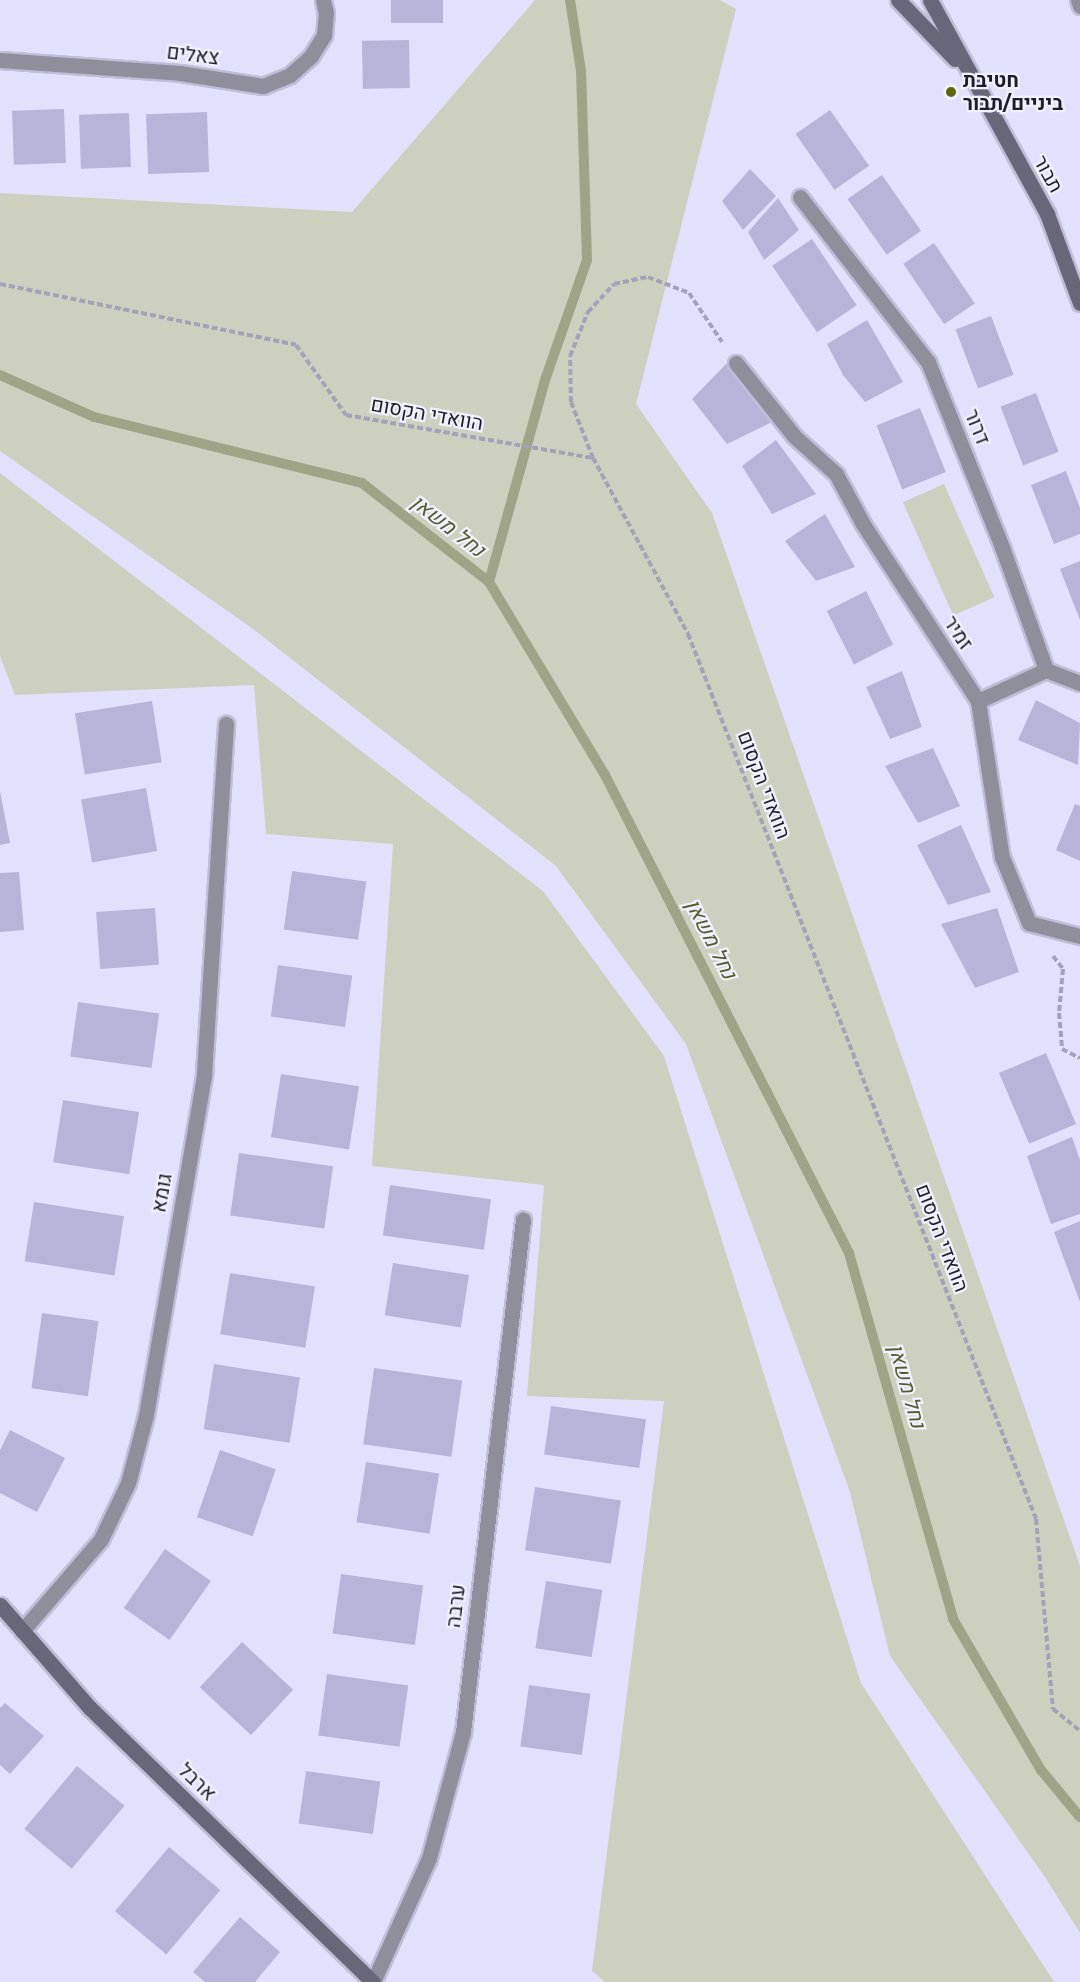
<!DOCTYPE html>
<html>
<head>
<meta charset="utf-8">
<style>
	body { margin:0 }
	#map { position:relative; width:1080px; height:1982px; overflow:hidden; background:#e1e1fe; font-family:Montserrat,Heebo,sans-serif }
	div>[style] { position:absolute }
	.green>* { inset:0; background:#cdd0be; transform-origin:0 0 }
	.stream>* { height:10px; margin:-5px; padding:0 5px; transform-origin:5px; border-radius:5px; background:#a0a487 }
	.building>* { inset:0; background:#b6b5d9; transform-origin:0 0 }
	.path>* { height:4px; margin-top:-2px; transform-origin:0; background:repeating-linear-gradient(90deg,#a2a2ba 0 6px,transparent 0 9px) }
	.roads { filter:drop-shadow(2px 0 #bebed8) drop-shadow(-2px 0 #bebed8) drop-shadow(0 2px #bebed8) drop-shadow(0 -2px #bebed8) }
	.street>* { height:15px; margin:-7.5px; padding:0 7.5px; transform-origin:7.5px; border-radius:7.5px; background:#8f8f9c }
	.secondary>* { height:15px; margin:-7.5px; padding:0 7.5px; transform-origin:7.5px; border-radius:7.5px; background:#676779 }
	.dots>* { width:16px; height:16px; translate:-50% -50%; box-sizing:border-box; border:3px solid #f0f0ff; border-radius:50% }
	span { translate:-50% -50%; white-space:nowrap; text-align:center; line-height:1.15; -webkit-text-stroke:4.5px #f0f0ff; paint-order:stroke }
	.street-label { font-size:20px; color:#1d1c29 }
	.poi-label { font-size:20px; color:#1d1c29; font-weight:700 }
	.left { translate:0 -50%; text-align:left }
	.water-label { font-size:21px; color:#555a29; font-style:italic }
</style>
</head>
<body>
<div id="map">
	<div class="green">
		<div style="clip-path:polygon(535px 0,720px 0,736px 9px,636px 404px,712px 513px,1080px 1566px,1080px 1933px,1045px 1877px,890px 1656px,850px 1492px,686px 1044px,556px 866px,253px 629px,0 451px,0 193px,352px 212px)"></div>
		<div style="clip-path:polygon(0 473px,543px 891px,664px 1056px,861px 1683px,1054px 1982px,605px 1982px,592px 1971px,664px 1401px,527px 1396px,544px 1185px,372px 1166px,393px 844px,266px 834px,254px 685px,15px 695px,0 656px)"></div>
		<div style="left:944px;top:484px;width:124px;height:45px;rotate:66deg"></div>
	</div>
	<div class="stream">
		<div style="left:0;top:375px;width:103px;rotate:24.1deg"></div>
		<div style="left:94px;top:417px;width:276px;rotate:13.8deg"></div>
		<div style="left:362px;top:483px;width:161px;rotate:37.9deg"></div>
		<div style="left:489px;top:582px;width:225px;rotate:59deg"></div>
		<div style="left:605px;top:775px;width:537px;rotate:62.96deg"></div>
		<div style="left:849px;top:1253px;width:380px;rotate:74.1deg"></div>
		<div style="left:953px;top:1619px;width:175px;rotate:59.8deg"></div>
		<div style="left:1041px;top:1770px;width:61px;rotate:50.3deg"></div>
		<div style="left:489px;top:582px;width:210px;rotate:-74.5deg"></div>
		<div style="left:545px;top:380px;width:127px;rotate:-70.7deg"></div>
		<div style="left:587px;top:260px;width:189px;rotate:-91.8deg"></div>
		<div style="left:581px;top:71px;width:72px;rotate:-98.8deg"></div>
	</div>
	<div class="building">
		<div style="left:391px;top:0;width:52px;height:23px"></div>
		<div style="left:409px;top:40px;width:48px;height:47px;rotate:89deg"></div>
		<div style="left:64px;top:109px;width:54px;height:52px;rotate:88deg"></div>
		<div style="left:830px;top:110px;width:68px;height:42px;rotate:55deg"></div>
		<div style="left:207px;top:112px;width:60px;height:61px;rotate:88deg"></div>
		<div style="left:129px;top:113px;width:54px;height:50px;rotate:88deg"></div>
		<div style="clip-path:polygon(750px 169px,776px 196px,743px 230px,722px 201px)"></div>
		<div style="left:882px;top:175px;width:68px;height:42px;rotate:55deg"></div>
		<div style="clip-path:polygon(778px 198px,799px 230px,764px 260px,748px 232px)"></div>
		<div style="left:812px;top:239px;width:80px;height:48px;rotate:56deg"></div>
		<div style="left:934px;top:243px;width:73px;height:37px;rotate:56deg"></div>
		<div style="left:991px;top:316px;width:63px;height:38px;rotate:69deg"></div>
		<div style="clip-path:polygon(867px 320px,903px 382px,865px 402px,843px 375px,827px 344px)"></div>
		<div style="clip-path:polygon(730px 360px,772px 422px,727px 444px,692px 399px)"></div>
		<div style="left:1036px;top:393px;width:63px;height:38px;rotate:69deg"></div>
		<div style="left:920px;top:408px;width:69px;height:47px;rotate:68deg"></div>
		<div style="clip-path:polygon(776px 440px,816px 494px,772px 514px,742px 466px)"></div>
		<div style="clip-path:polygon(1066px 471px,1080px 508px,1080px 534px,1054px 544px,1031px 485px)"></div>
		<div style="clip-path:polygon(825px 514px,855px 567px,816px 581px,785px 541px)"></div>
		<div style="clip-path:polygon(1080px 561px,1080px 620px,1060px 569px)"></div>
		<div style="left:866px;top:591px;width:60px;height:44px;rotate:63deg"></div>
		<div style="clip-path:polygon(902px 671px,922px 727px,890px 739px,866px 687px)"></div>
		<div style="clip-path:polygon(1036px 700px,1080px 723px,1078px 765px,1018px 740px)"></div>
		<div style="left:152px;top:701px;width:62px;height:78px;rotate:81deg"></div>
		<div style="clip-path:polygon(933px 748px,960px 806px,918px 823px,885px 766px)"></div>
		<div style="left:146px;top:788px;width:64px;height:66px;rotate:80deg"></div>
		<div style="clip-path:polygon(0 791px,10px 843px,0 845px)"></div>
		<div style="clip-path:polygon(1075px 804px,1080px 806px,1080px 861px,1056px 850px)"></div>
		<div style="clip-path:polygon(961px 825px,991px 892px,948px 905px,917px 845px)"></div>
		<div style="left:292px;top:871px;width:75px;height:59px;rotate:8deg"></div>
		<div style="clip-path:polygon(19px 872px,24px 930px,0 932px,0 873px)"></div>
		<div style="left:155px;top:908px;width:57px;height:59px;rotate:86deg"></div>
		<div style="clip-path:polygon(997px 908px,1019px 972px,975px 988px,941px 924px)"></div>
		<div style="left:278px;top:965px;width:75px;height:52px;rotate:8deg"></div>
		<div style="left:78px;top:1002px;width:82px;height:55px;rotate:8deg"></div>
		<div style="left:1046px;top:1053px;width:77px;height:51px;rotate:67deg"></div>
		<div style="left:281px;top:1074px;width:79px;height:64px;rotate:9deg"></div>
		<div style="left:63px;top:1100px;width:77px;height:63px;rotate:9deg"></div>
		<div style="clip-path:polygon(1072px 1137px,1080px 1160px,1080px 1214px,1051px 1224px,1027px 1156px)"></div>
		<div style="left:239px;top:1153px;width:95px;height:63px;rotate:8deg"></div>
		<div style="left:390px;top:1185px;width:102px;height:51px;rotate:8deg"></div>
		<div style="left:34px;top:1202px;width:91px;height:60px;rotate:9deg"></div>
		<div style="clip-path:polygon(1080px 1221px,1080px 1302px,1054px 1232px)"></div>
		<div style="left:393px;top:1263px;width:77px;height:53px;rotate:9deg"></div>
		<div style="left:230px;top:1273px;width:86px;height:62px;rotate:9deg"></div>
		<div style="left:42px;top:1313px;width:57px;height:76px;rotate:8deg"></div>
		<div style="left:214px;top:1364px;width:87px;height:66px;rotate:9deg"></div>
		<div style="left:374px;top:1368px;width:89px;height:77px;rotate:8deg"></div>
		<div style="left:551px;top:1406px;width:96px;height:49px;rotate:8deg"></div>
		<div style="clip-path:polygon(10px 1430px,65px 1458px,37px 1512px,0 1493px,0 1450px)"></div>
		<div style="left:220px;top:1450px;width:59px;height:71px;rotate:19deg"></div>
		<div style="left:366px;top:1462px;width:74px;height:61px;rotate:9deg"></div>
		<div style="left:535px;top:1487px;width:87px;height:64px;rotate:9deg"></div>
		<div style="left:165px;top:1549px;width:56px;height:72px;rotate:35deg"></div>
		<div style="left:341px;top:1574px;width:83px;height:60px;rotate:8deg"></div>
		<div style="left:546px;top:1581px;width:57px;height:68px;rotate:9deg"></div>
		<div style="left:242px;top:1642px;width:70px;height:62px;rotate:43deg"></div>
		<div style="left:327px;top:1674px;width:82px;height:62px;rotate:8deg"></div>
		<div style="left:529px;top:1685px;width:62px;height:62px;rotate:8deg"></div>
		<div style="clip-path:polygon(5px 1703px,44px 1736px,10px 1774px,0 1765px,0 1708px)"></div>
		<div style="left:77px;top:1766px;width:62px;height:82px;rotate:40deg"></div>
		<div style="left:306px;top:1771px;width:75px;height:53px;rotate:8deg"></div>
		<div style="left:169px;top:1847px;width:67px;height:84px;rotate:40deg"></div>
		<div style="clip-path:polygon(240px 1917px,280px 1952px,255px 1982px,205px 1982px,193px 1972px)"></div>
	</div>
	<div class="path">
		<div style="left:0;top:284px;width:302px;rotate:11.6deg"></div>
		<div style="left:296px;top:345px;width:86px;rotate:54.5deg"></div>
		<div style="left:346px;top:415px;width:251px;rotate:9.9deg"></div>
		<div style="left:593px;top:458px;width:200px;rotate:61.6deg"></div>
		<div style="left:688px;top:634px;width:951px;rotate:68.53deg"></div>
		<div style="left:1036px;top:1519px;width:191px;rotate:84.9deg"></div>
		<div style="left:1053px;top:1709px;width:35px;rotate:39deg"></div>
		<div style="left:593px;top:458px;width:60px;rotate:-111.4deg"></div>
		<div style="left:571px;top:402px;width:46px;rotate:-91.2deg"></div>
		<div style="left:570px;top:356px;width:48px;rotate:-67.8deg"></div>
		<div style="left:588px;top:312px;width:38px;rotate:-47deg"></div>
		<div style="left:614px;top:284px;width:35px;rotate:-12deg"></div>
		<div style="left:648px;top:277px;width:44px;rotate:21.3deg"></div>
		<div style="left:689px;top:293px;width:59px;rotate:56deg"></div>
		<div style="left:1053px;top:956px;width:16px;rotate:52deg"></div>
		<div style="left:1063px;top:969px;width:44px;rotate:95.2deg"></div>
		<div style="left:1059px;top:1013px;width:36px;rotate:85deg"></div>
		<div style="left:1062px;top:1049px;width:20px;rotate:27deg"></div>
	</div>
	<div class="roads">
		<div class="street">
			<div style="left:1078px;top:0;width:6px;rotate:72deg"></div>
			<div style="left:0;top:60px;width:180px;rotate:4.1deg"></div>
			<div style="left:180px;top:73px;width:84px;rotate:8.9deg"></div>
			<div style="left:263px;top:86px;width:29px;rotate:-22deg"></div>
			<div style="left:290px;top:75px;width:28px;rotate:-42deg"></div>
			<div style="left:311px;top:56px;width:25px;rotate:-58deg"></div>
			<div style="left:324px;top:35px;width:22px;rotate:-85deg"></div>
			<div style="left:326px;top:13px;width:13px;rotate:-103deg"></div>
			<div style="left:800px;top:197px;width:209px;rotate:52.2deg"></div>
			<div style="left:928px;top:362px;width:199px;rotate:68.2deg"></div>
			<div style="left:1002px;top:547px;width:131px;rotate:70.3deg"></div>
			<div style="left:1046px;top:670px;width:36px;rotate:21deg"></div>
			<div style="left:736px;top:363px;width:93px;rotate:51.5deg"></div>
			<div style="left:794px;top:436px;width:57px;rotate:42.1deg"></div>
			<div style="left:836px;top:474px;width:57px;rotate:61.6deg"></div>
			<div style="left:863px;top:524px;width:211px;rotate:57deg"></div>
			<div style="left:978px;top:701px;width:158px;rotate:81.3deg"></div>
			<div style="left:1002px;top:857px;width:71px;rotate:67.8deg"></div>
			<div style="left:1029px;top:923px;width:53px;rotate:14.3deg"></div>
			<div style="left:978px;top:701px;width:75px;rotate:-24.5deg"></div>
			<div style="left:22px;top:1631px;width:121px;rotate:-49.3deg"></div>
			<div style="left:101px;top:1539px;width:62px;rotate:-64.3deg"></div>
			<div style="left:128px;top:1483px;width:70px;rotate:-75.2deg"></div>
			<div style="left:146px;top:1415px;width:346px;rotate:-80.3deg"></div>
			<div style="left:204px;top:1074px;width:351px;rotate:-86.4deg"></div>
			<div style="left:373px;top:1982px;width:136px;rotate:-65.7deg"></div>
			<div style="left:429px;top:1858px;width:131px;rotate:-74.9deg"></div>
			<div style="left:463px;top:1732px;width:516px;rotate:-83.32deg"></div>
		</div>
		<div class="secondary">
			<div style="left:898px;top:0;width:82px;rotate:46deg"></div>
			<div style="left:930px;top:0;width:244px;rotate:61.3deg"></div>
			<div style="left:1047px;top:214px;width:95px;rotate:69.7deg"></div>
			<div style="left:0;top:1605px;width:137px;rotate:48.9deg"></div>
			<div style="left:90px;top:1708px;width:394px;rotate:44.1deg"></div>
		</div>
	</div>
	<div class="dots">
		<div style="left:951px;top:92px;background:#5f6604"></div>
	</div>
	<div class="street-label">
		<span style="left:193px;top:55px;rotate:7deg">צאלים</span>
		<span style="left:1048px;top:174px;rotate:61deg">תבור</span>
		<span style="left:427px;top:414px;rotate:10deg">הוואדי הקסום</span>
		<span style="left:977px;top:427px;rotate:68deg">דרור</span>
		<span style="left:958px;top:633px;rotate:57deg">זמיר</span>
		<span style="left:764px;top:785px;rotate:69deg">הוואדי הקסום</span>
		<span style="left:162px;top:1193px;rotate:-80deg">גומא</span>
		<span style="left:942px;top:1238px;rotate:69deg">הוואדי הקסום</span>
		<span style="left:456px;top:1606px;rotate:-83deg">ערבה</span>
		<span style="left:197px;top:1782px;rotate:44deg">ארבל</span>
	</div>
	<div class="poi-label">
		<span class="left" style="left:963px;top:92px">חטיבת<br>ביניים/תבור</span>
	</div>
	<div class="water-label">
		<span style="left:448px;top:526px;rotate:38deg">נחל משאן</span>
		<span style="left:711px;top:939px;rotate:63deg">נחל משאן</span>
		<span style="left:907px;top:1386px;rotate:74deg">נחל משאן</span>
	</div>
</div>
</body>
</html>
